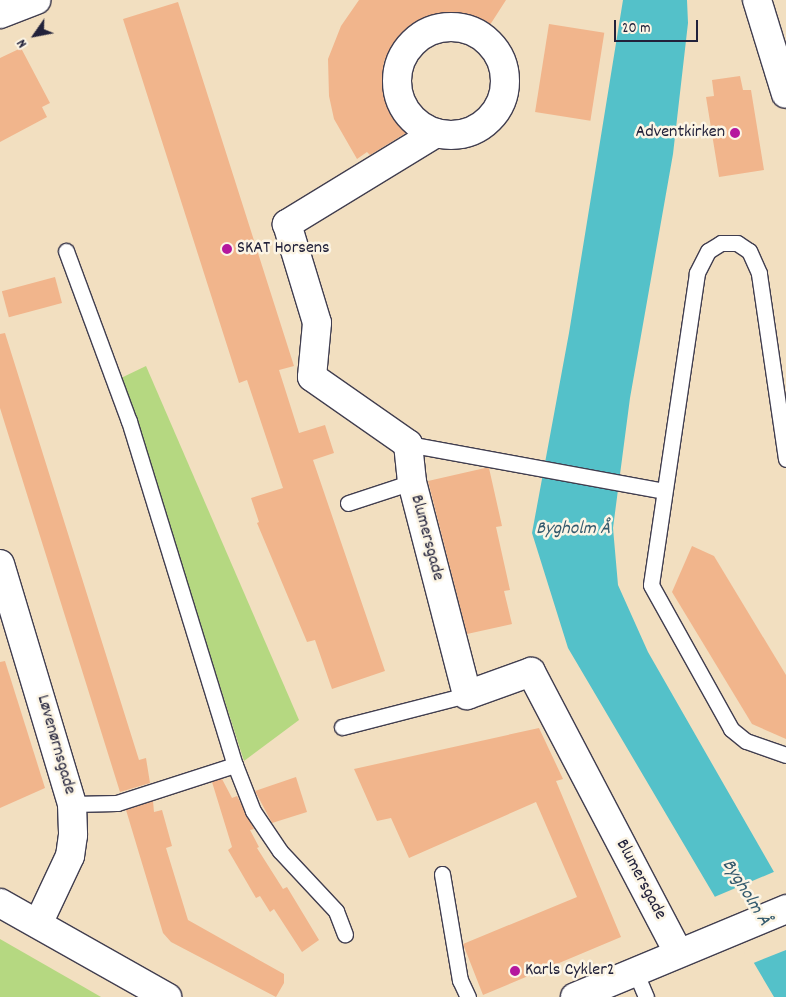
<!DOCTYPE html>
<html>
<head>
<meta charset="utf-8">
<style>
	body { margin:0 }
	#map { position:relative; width:786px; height:997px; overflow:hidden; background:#f2dfc0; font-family:Dekko,sans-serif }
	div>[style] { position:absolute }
	.green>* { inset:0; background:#b5d881 }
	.water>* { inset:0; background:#54c1c9 }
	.pier>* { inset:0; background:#f2dfc0 }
	.building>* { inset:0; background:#f1b58c; transform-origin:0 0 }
	.roads { filter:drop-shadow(1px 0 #413e4f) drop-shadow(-1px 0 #413e4f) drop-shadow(0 1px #413e4f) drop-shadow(0 -1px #413e4f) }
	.lane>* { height:15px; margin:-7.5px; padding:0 7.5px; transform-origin:7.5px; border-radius:7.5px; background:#fff }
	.street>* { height:28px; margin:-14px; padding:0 14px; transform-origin:14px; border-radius:14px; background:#fff }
	.street>.ring { margin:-14px; padding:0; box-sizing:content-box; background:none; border:28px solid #fff; border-radius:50% }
	.secondary>* { height:28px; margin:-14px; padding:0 14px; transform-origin:14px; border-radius:14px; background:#fff }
	.dots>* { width:14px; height:14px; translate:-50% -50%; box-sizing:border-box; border:2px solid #fcf5e5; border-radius:50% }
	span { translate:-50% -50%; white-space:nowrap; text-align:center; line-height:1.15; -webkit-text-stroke:5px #fcf5e5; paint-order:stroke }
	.poi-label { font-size:18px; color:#22223b }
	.right { translate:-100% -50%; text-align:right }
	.left { translate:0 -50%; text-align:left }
	.street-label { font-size:18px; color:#22223b }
	.water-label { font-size:19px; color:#345a6d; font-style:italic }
	.north { position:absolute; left:10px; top:10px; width:50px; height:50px; -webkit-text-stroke:4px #fcf5e5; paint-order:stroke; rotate:237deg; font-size:14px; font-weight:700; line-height:20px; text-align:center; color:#22223b }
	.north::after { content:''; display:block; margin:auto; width:18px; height:22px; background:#22223b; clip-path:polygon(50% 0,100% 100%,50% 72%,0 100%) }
	.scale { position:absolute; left:614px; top:20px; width:84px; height:22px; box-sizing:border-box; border:2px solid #22223b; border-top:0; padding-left:6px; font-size:15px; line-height:18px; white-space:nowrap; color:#22223b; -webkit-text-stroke:4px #fcf5e5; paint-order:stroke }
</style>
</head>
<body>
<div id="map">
	<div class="green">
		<div style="clip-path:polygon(146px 366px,299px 720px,244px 761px,121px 378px)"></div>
		<div style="clip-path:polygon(0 939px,82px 986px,101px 997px,0 997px)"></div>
	</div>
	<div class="water">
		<div style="clip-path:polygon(623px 0,687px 0,688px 23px,673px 154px,630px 398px,613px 528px,618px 585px,648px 652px,786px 893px,786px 997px,774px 997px,568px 648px,532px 533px,569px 333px)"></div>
	</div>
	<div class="pier">
		<div style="clip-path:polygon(776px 871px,786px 888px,786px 950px,751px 964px,712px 898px)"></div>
	</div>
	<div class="building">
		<div style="clip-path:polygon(359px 0,506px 0,488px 28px,452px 12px,419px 22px,397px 38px,384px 61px,382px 85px,389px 110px,406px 133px,370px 155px,367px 152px,357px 159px,334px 119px,329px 96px,328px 59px,341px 26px)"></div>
		<div style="clip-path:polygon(178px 2px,294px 366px,279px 370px,299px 433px,325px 425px,334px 453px,313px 460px,385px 671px,332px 689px,315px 640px,307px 642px,257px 523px,259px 522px,251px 498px,283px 488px,247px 380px,239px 383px,123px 19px)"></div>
		<div style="left:549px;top:24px;width:56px;height:89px;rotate:9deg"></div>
		<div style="clip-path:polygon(21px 48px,50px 103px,42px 107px,47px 117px,0 142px,0 58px)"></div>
		<div style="clip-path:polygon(740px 76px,743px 90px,751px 90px,764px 170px,719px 177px,706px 97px,714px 96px,712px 80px)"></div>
		<div style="left:55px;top:277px;width:27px;height:55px;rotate:75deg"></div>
		<div style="clip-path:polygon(5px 333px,139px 760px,146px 758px,150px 783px,120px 792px,0 408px,0 334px)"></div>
		<div style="clip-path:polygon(485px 468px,489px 468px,502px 526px,496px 527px,510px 590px,504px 591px,512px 624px,467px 634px,428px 481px)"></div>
		<div style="clip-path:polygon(692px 546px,714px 556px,786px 675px,786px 739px,752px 724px,672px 592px)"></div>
		<div style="clip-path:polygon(5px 661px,45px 788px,0 808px,0 662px)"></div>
		<div style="clip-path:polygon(539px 728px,563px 779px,556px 781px,621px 937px,483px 995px,463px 944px,577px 897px,536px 802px,409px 858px,391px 818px,377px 821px,354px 769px)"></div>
		<div style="clip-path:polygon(296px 777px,307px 812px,272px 823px,255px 791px)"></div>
		<div style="clip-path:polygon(222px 779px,232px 798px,237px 796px,254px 829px,250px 830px,259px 847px,257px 848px,283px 889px,287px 887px,319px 940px,302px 952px,274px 909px,270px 912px,260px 896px,256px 898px,228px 850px,232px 847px,212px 782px)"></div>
		<div style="clip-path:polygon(153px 801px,154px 812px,162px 810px,172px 846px,166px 848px,188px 920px,284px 974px,284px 983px,276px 997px,171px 942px,163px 933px,126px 810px)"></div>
	</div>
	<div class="roads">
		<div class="lane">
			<div style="left:66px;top:251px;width:181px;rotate:69.7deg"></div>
			<div style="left:129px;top:421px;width:360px;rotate:72.9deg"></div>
			<div style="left:235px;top:765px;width:49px;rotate:68.6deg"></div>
			<div style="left:253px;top:811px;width:48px;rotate:56deg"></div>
			<div style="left:280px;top:851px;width:82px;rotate:47deg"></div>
			<div style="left:336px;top:911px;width:25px;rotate:69deg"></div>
			<div style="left:408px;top:444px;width:260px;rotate:10.4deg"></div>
			<div style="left:786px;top:459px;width:188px;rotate:-98.3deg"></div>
			<div style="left:759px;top:273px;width:24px;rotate:-114deg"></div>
			<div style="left:749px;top:251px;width:14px;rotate:-146deg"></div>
			<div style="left:737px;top:243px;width:16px;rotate:180deg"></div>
			<div style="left:721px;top:243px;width:15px;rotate:148deg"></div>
			<div style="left:708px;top:251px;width:25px;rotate:117deg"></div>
			<div style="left:697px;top:273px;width:315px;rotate:98.4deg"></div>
			<div style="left:651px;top:585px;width:165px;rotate:60.9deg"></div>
			<div style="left:731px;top:729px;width:19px;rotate:39deg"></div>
			<div style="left:746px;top:741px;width:42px;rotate:19.3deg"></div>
			<div style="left:348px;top:503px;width:67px;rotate:-18.2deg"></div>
			<div style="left:342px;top:727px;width:129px;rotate:-14.4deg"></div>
			<div style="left:72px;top:804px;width:45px;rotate:-1.3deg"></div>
			<div style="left:117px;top:803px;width:124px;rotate:-17.9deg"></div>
			<div style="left:442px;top:874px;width:108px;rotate:80.4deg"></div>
			<div style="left:460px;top:980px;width:19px;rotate:65deg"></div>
			<div style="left:635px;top:971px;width:28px;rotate:67deg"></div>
		</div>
		<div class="street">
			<div class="ring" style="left:397px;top:27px;width:80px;height:80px"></div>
			<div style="left:436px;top:133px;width:175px;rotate:148.6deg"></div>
			<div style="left:287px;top:224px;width:103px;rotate:73.1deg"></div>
			<div style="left:317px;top:323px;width:54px;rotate:95.3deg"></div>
			<div style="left:312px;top:377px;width:117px;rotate:34.9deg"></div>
			<div style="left:408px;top:444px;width:38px;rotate:84deg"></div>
			<div style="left:412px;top:482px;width:220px;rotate:75.5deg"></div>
			<div style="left:467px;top:695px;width:68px;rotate:-19.8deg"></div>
			<div style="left:531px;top:672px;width:316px;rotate:62.3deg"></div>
			<div style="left:0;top:564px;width:251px;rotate:73.3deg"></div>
			<div style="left:72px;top:804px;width:31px;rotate:88deg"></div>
			<div style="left:73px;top:835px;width:21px;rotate:98deg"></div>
			<div style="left:70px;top:856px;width:75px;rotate:115.2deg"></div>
			<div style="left:0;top:903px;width:192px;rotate:29.4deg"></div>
		</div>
		<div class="secondary">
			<div style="left:757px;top:0;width:98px;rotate:72.9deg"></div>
			<div style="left:0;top:14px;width:39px;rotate:-21deg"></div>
			<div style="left:575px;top:997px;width:229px;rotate:-22.6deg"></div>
		</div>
	</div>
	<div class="dots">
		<div style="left:735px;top:133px;background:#b5179e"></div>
		<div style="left:227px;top:249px;background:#b5179e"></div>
		<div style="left:515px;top:971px;background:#b5179e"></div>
	</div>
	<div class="poi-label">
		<span class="right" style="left:725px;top:133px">Adventkirken</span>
		<span class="left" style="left:237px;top:249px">SKAT Horsens</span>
		<span class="left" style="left:525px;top:971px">Karls Cykler2</span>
	</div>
	<div class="street-label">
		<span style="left:426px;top:538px;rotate:75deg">Blumersgade</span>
		<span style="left:55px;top:745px;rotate:74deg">Løvenørnsgade</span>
		<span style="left:640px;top:880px;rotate:62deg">Blumersgade</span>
	</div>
	<div class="water-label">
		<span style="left:573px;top:530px">Bygholm Å</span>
		<span style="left:745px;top:893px;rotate:58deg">Bygholm Å</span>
	</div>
	<div class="north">N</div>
	<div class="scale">20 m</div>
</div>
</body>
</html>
